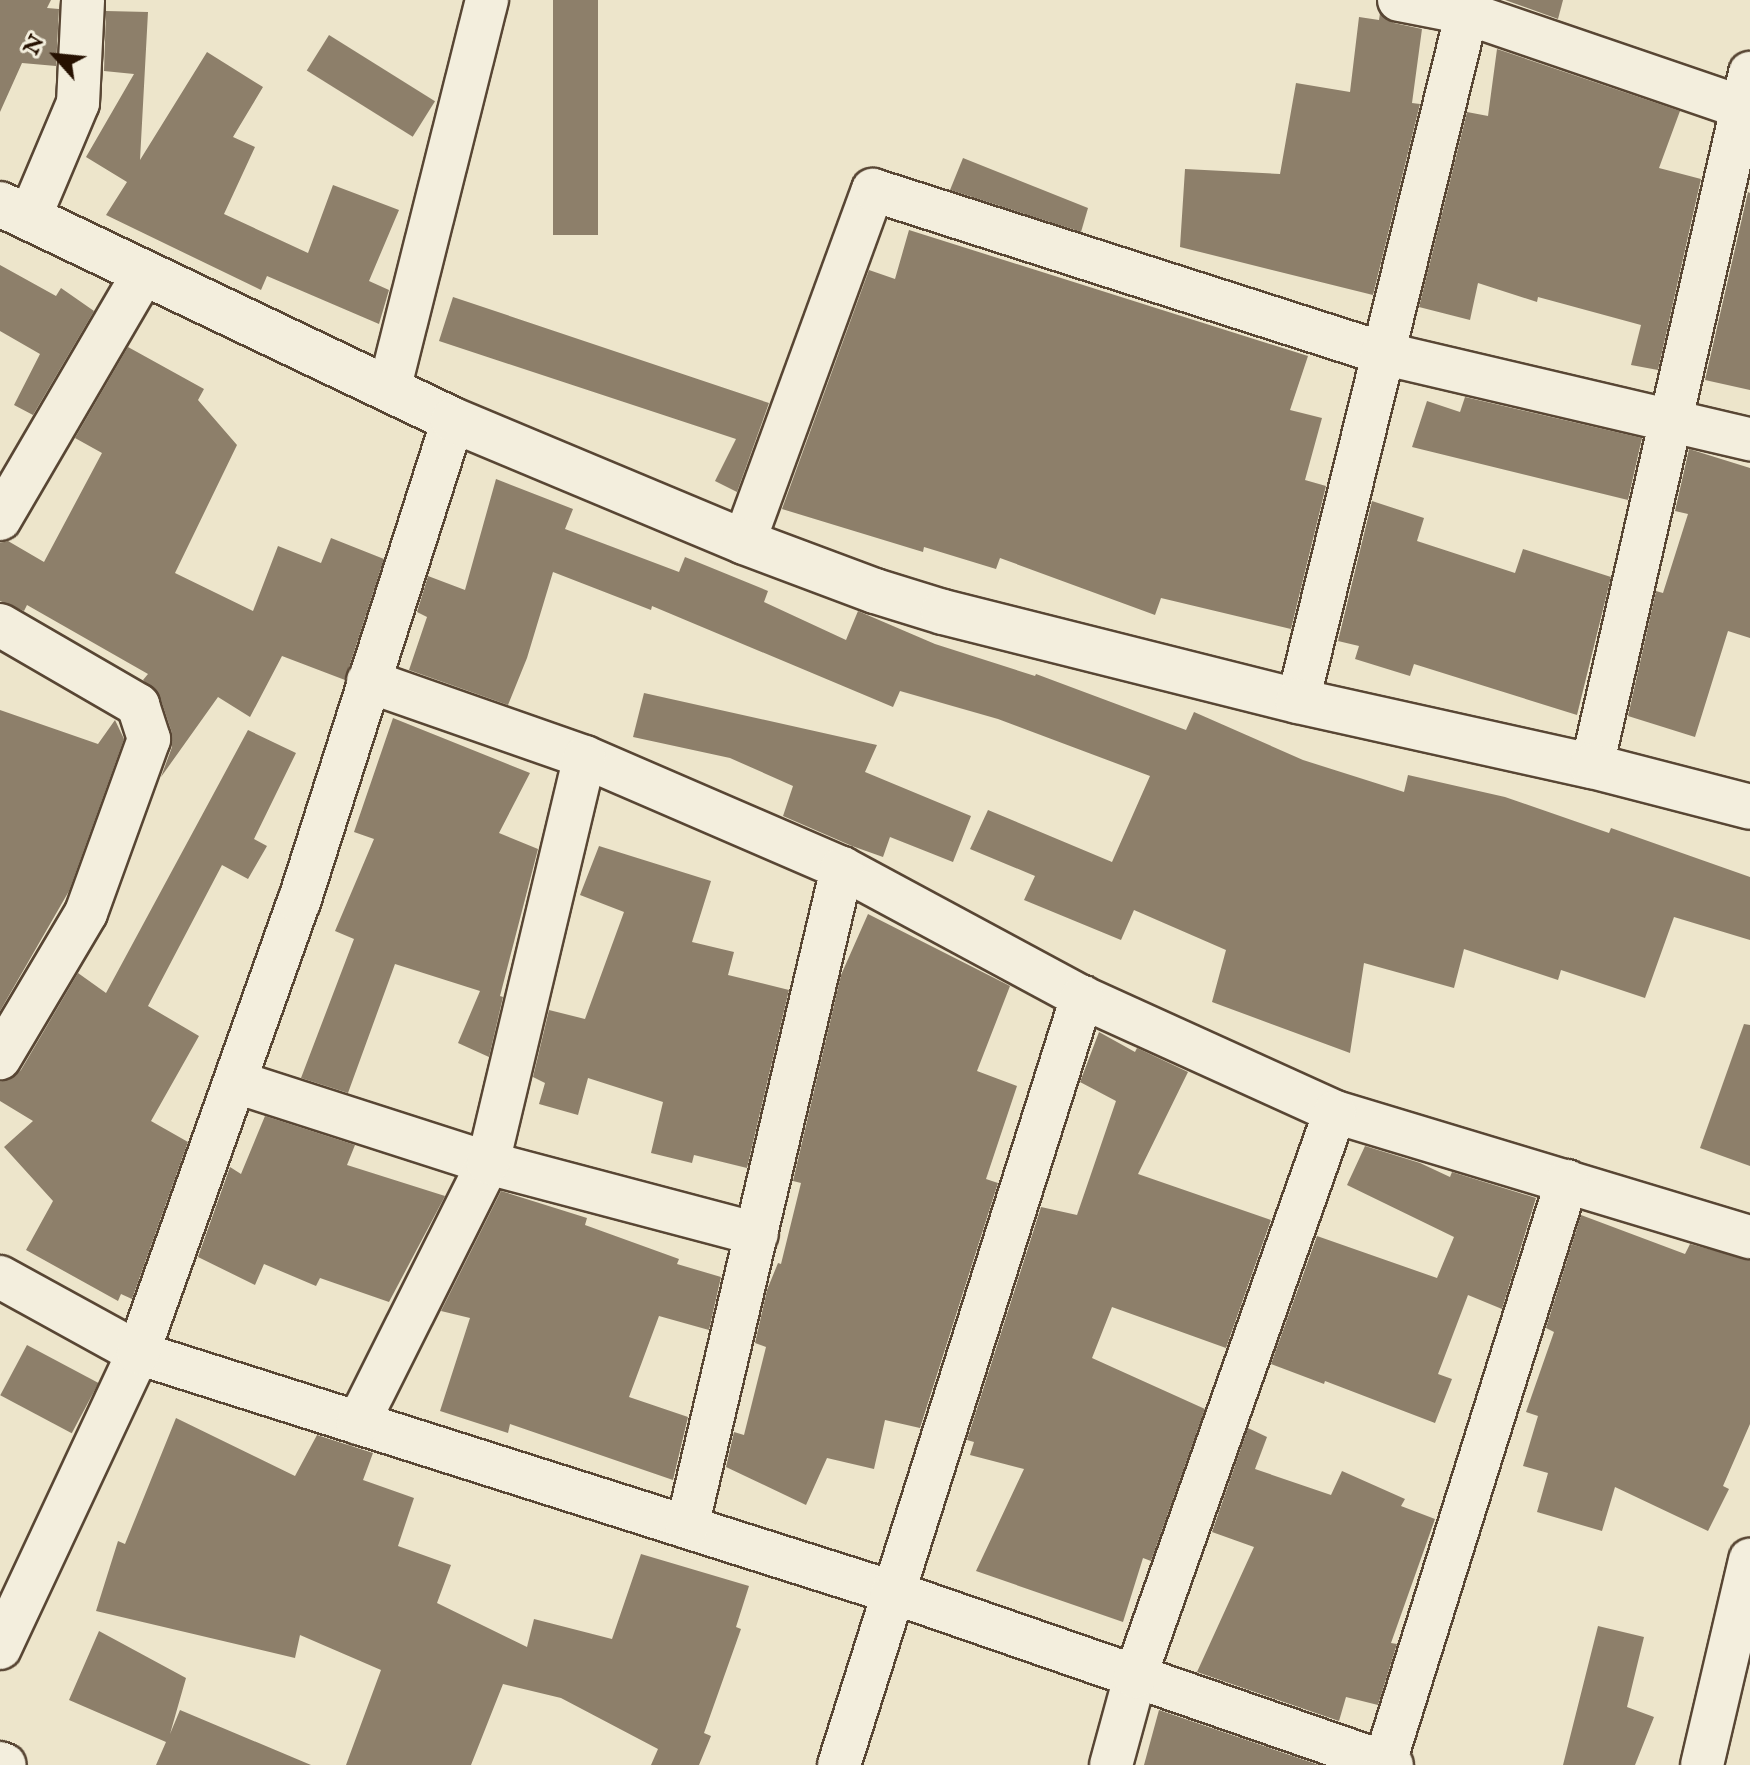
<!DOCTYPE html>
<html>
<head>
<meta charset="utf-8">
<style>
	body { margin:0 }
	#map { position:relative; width:1750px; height:1765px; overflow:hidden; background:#ede5cb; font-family:"IM FELL English",serif }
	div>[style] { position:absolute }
	.building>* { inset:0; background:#8d7f6a; transform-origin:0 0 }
	.roads { filter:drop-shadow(2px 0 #584634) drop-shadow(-2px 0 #584634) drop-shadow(0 2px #584634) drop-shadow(0 -2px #584634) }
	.street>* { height:42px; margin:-21px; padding:0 21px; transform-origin:21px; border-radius:21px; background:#f3eedd }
	.secondary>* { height:44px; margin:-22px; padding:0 22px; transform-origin:22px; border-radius:22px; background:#f3eedd }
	span { translate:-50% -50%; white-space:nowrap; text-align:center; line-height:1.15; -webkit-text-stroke:6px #f3eedd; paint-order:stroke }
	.north { position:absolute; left:16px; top:16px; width:80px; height:80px; -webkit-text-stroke:6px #f3eedd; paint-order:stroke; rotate:297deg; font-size:22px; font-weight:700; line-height:32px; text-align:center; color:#261101 }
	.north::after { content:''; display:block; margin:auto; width:28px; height:36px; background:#261101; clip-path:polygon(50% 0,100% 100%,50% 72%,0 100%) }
</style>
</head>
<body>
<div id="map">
	<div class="building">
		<div style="clip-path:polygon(0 0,51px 0,47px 8px,59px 9px,56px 66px,22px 63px,0 112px)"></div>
		<div style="left:553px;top:0;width:45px;height:235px"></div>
		<div style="clip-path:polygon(1505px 0,1563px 0,1558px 19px)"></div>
		<div style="clip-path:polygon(106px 11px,148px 12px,140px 160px,207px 52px,263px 87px,233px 137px,255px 147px,224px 214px,308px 253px,333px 185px,399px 210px,369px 281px,389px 290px,379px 324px,267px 276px,261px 290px,106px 215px,127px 182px,86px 157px,134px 74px,104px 71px)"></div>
		<div style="clip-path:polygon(1380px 13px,1394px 23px,1422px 29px,1412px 103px,1420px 104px,1373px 295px,1180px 247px,1185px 169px,1280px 174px,1296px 83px,1350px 92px,1359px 17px,1379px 20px)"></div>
		<div style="left:329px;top:35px;width:125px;height:42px;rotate:32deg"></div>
		<div style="clip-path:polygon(1497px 49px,1680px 111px,1659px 168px,1701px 179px,1658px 370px,1631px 365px,1641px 325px,1538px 297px,1537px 302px,1478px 283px,1470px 320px,1419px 307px,1467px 112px,1488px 116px)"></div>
		<div style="clip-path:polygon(963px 158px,1088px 208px,1081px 232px,950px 190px)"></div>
		<div style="clip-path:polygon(1748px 192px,1750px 193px,1750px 390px,1705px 380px)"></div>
		<div style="clip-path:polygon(909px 230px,1308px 356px,1290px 410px,1322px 418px,1305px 480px,1326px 486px,1291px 629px,1161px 598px,1155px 615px,1000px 558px,996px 569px,924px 547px,923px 552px,782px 509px,869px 270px,895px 279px)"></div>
		<div style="clip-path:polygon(0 265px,56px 296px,61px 288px,94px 311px,33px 415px,14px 405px,40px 354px,0 331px)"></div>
		<div style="clip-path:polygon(453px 297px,769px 403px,737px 492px,715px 481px,736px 439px,439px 341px)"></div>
		<div style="clip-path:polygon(128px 347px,204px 389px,198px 400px,237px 445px,175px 573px,253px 611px,278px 546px,321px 563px,331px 538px,384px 559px,345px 680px,282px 656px,250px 717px,218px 697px,161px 777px,172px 747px,172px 733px,160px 697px,143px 680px,148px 674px,27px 605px,24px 611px,0 601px,0 543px,8px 541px,44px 562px,102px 453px,75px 438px)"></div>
		<div style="clip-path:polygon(1465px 397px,1642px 438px,1628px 500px,1412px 447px,1427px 401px,1460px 412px)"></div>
		<div style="clip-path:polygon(1689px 449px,1750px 468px,1750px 638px,1728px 631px,1695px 737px,1628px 716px,1656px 591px,1663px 593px,1688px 514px,1675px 511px)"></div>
		<div style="clip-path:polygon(496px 479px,573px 509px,565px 529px,679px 572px,685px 557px,768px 591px,764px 602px,846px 640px,858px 611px,935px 644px,1035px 676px,1036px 674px,1186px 730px,1194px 712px,1303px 760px,1404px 792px,1408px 775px,1505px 797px,1609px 833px,1611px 828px,1750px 877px,1750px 940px,1674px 917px,1645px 998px,1561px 970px,1558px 980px,1464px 949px,1454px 988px,1364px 963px,1350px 1053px,1212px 1002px,1226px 950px,1134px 910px,1121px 940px,1024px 900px,1035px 876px,970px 849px,988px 810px,1112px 862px,1150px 776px,998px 719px,900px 691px,893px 707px,652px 606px,651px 610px,553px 572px,527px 658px,508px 705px,409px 670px,427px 617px,417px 612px,428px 576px,465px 590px)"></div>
		<div style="clip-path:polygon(1372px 501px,1424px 518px,1417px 541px,1515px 573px,1523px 549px,1611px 577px,1577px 715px,1414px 664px,1410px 676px,1355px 659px,1359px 646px,1338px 641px)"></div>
		<div style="clip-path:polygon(644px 693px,877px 745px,865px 772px,971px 816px,953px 862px,890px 837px,883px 857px,852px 846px,783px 816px,793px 786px,730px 758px,633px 737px)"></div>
		<div style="clip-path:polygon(0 710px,98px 744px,115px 720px,124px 739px,69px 891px,0 1011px)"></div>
		<div style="clip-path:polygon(393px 718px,530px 773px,499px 833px,538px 849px,500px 996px,503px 997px,489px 1057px,458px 1043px,480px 991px,395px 964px,348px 1093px,301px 1078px,354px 939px,335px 931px,374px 839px,354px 832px)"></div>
		<div style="clip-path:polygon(248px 730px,296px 753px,254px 839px,267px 846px,248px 879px,222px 865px,148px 1006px,199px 1036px,151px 1121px,188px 1142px,132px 1299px,121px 1294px,118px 1301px,26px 1250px,53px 1201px,4px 1147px,33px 1121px,0 1101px,0 1082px,12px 1078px,21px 1070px,78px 973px,106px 993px)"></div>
		<div style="clip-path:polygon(599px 846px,711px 881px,692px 942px,734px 952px,728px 975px,789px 990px,747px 1168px,694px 1155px,692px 1163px,651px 1153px,663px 1102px,588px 1078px,578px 1115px,539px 1104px,545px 1083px,533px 1077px,549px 1010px,585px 1019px,624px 912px,580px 895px)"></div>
		<div style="clip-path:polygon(868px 914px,1010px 986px,977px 1071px,1017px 1086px,986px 1179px,998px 1183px,920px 1428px,885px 1420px,874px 1469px,827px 1458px,806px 1505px,726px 1467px,734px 1432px,744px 1435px,766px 1347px,755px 1343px,767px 1290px,778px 1263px,781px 1264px,801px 1183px,793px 1181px,841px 975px)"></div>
		<div style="clip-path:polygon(1744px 1024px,1750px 1025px,1750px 1166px,1700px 1148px)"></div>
		<div style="clip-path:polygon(1099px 1032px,1135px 1052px,1137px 1048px,1188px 1072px,1138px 1174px,1271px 1220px,1226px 1348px,1112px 1307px,1092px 1358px,1205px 1409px,1151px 1561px,1143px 1558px,1123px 1622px,976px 1571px,1024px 1469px,970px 1455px,974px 1442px,967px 1440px,1041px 1207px,1077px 1215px,1116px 1101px,1080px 1082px)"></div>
		<div style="clip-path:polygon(265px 1116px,355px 1145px,347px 1165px,445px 1196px,389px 1302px,320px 1278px,316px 1286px,264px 1264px,255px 1285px,198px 1257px,230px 1167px,241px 1174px)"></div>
		<div style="clip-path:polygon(1365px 1146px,1420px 1163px,1450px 1177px,1452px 1172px,1536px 1198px,1502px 1309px,1468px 1295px,1438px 1374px,1452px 1379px,1435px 1423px,1325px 1381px,1324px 1384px,1271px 1364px,1317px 1236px,1437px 1278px,1454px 1237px,1347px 1185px)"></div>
		<div style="clip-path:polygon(501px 1191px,587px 1218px,585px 1225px,679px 1259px,677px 1264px,721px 1277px,709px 1330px,659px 1316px,629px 1397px,688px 1417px,673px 1480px,510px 1424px,508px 1433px,440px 1411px,470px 1318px,441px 1311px)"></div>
		<div style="clip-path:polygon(1581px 1215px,1685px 1254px,1690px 1244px,1750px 1260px,1750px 1424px,1723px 1486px,1729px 1489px,1708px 1531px,1615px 1487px,1602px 1531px,1537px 1512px,1548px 1473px,1523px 1466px,1538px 1416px,1526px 1412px,1554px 1332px,1546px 1328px)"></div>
		<div style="left:27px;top:1345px;width:81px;height:57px;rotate:28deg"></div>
		<div style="clip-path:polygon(176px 1418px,295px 1476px,317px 1435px,373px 1453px,363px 1480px,414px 1498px,398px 1546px,451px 1565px,437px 1603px,527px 1647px,534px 1619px,612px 1639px,641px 1554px,749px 1586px,736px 1627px,741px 1629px,704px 1733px,711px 1736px,699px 1765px,651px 1765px,658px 1749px,561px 1698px,503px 1684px,471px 1765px,346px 1765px,381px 1670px,300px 1635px,295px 1658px,96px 1611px,118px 1541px,125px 1544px)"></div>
		<div style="clip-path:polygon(1248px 1428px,1267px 1437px,1255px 1469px,1331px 1495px,1342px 1471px,1405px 1499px,1401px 1506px,1435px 1519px,1391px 1643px,1397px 1644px,1378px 1705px,1346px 1697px,1339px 1721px,1197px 1672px,1254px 1547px,1212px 1532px)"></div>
		<div style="clip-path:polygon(1598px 1626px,1644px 1637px,1627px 1707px,1654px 1717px,1635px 1765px,1563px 1765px)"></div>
		<div style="clip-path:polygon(99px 1631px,186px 1678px,170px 1734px,180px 1710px,311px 1765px,156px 1765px,166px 1742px,69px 1700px)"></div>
		<div style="clip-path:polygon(1159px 1710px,1319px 1765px,1144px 1765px)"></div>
	</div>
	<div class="roads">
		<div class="street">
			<div style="left:1399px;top:0;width:68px;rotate:11deg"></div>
			<div style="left:1466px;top:13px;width:300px;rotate:18.9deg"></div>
			<div style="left:29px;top:219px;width:126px;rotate:-67.1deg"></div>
			<div style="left:78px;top:103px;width:103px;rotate:-87.2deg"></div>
			<div style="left:389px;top:390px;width:402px;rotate:-75.9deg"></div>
			<div style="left:0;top:519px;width:285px;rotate:-59.7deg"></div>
			<div style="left:744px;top:542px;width:375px;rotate:-69.9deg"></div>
			<div style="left:873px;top:190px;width:534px;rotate:17.76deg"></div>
			<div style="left:1382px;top:353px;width:378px;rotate:13.2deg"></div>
			<div style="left:0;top:625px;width:160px;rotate:30.1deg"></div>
			<div style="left:138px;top:705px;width:36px;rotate:72deg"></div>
			<div style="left:149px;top:739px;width:185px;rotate:109.9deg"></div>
			<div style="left:86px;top:913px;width:169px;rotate:120.7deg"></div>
			<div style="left:368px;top:681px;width:230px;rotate:19.3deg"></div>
			<div style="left:585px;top:757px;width:280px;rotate:23.4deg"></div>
			<div style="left:842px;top:868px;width:272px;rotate:28.3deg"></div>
			<div style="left:1082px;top:997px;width:278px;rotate:24.4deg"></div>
			<div style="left:1335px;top:1112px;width:433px;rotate:16.8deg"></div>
			<div style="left:1298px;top:701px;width:722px;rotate:-76.21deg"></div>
			<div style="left:1592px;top:766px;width:711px;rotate:-77.16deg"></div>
			<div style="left:236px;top:1082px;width:265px;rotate:17.8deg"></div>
			<div style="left:488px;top:1163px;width:278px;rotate:14.8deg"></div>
			<div style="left:0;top:1277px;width:158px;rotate:28.8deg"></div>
			<div style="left:138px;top:1353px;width:791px;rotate:17.59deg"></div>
			<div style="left:892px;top:1592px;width:529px;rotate:19.09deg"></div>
			<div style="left:358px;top:1423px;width:291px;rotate:-63.4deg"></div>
			<div style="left:488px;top:1163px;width:417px;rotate:-76.6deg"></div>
			<div style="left:687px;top:1527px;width:677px;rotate:-76.76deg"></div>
			<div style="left:0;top:1648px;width:326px;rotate:-64.9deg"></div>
			<div style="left:138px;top:1353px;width:479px;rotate:-70.4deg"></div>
			<div style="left:299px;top:902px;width:506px;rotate:-72.28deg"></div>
			<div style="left:0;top:1763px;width:5px;rotate:22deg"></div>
			<div style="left:839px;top:1765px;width:806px;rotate:-72.44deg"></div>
			<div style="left:1111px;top:1765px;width:91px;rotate:-74.7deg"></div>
			<div style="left:1135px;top:1677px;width:599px;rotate:-70.51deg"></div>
			<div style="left:1384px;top:1765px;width:612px;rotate:-72.6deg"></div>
			<div style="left:1702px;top:1765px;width:211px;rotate:-76.8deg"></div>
		</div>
		<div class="secondary">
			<div style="left:0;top:204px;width:502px;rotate:25.49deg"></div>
			<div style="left:453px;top:420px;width:316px;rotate:22.7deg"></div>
			<div style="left:744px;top:542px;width:140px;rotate:20.5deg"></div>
			<div style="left:875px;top:591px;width:71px;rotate:17.2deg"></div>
			<div style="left:943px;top:612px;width:366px;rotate:14.1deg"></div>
			<div style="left:1298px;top:701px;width:301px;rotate:12.5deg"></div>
			<div style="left:1592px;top:766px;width:163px;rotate:14.5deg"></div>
		</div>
	</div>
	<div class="north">N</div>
</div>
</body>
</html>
